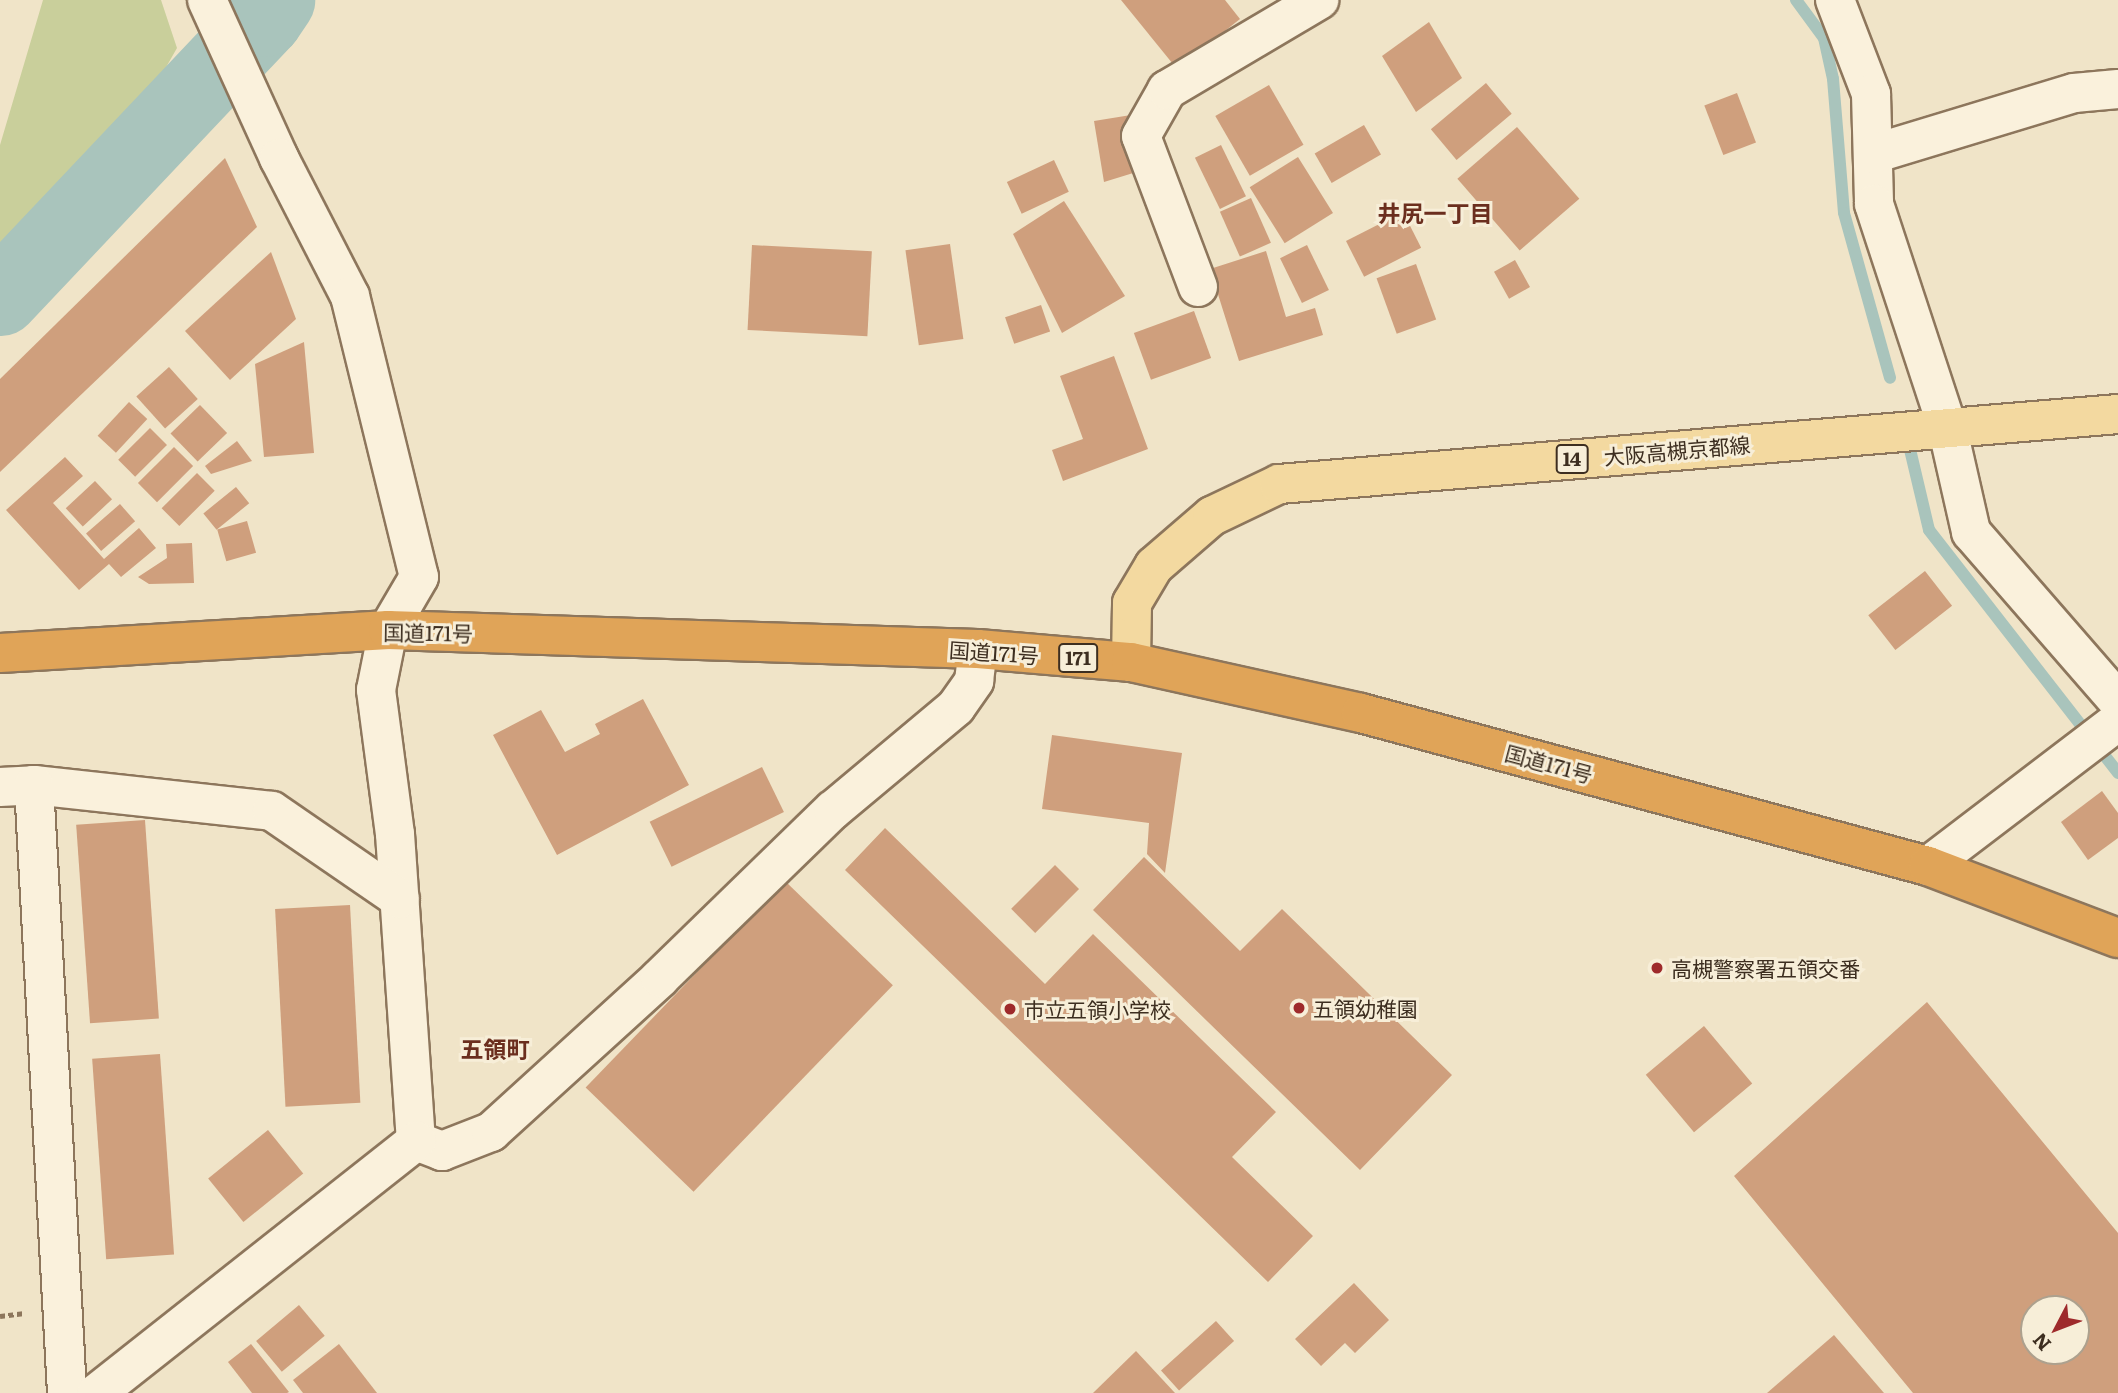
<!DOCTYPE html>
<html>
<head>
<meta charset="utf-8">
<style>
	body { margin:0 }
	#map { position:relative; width:2118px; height:1393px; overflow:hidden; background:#f0e4c8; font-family:Literata,"Noto Sans JP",serif }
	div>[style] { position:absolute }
	.green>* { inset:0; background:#c9cf9b }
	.stream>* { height:12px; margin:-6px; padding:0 6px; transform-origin:6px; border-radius:6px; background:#a9c4bc }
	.river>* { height:77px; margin:-38.5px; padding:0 38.5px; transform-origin:38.5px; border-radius:38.5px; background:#a9c4bc }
	.building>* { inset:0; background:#cf9f7d; transform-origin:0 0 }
	.path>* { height:4.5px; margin-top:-2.25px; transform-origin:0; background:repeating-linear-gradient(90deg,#8d765c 0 5px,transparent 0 8.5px) }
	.roads { filter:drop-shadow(2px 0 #8d765c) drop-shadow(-2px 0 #8d765c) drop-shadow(0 2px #8d765c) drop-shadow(0 -2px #8d765c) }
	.minor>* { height:38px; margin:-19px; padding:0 19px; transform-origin:19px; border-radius:19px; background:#faf1dc }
	.major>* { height:38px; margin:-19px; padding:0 19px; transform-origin:19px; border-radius:19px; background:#f3d9a0 }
	.highway>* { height:38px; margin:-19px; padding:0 19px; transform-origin:19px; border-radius:19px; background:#e0a458 }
	.dots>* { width:19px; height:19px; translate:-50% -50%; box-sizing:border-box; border:4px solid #f7eed8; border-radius:50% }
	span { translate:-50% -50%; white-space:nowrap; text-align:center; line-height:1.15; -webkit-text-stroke:6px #f7eed8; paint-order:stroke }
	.shield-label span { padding:2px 5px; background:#f7eed8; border:2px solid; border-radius:5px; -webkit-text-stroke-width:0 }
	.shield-label { font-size:19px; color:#3d2e20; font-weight:700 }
	.street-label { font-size:21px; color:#3d2e20 }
	.poi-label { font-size:21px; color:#3d2e20 }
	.left { translate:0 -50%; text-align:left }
	.neighbourhood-label { font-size:23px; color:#6b2e1e; font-weight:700 }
	.north { position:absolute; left:2020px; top:1295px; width:70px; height:70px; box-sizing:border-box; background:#f7eed8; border:2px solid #ada18e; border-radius:50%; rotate:228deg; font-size:19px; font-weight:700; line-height:28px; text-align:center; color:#3d2e20 }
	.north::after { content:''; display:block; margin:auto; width:24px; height:32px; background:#9e2a2b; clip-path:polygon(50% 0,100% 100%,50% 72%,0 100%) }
</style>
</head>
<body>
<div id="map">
	<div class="green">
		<div style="clip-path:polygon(43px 0,161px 0,177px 48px,161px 76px,55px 188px,0 260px,0 145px)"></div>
	</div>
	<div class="stream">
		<div style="left:1796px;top:0;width:47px;rotate:53.6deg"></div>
		<div style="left:1824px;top:38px;width:42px;rotate:77.6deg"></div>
		<div style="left:1833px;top:79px;width:134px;rotate:85.3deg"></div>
		<div style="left:1844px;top:213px;width:171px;rotate:74.4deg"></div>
		<div style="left:1908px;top:441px;width:91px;rotate:76.7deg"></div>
		<div style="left:1929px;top:530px;width:308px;rotate:52.1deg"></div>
	</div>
	<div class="river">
		<div style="left:0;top:297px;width:384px;rotate:-46.6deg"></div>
		<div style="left:264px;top:18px;width:22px;rotate:-56deg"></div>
	</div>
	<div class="building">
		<div style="clip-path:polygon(1121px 0,1225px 0,1240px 19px,1177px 69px)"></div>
		<div style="clip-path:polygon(1429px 22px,1462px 78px,1416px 112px,1382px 56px)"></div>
		<div style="left:1486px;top:83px;width:40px;height:72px;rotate:50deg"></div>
		<div style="left:1269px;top:85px;width:69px;height:62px;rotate:60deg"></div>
		<div style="left:1737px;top:93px;width:53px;height:35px;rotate:69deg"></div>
		<div style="clip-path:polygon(1131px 115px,1143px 170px,1104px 182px,1094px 121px)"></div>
		<div style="left:1364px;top:125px;width:34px;height:57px;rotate:60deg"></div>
		<div style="left:1517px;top:127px;width:95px;height:79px;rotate:49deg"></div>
		<div style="left:1221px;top:145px;width:57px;height:29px;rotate:64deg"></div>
		<div style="left:1298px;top:157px;width:66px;height:57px;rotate:58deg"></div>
		<div style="clip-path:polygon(225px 158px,257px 227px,0 472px,0 379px)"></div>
		<div style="left:1054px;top:160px;width:35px;height:52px;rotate:65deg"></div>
		<div style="left:1251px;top:198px;width:49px;height:34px;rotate:66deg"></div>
		<div style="clip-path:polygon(1064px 201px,1125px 296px,1062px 333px,1013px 234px)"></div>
		<div style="left:1403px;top:212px;width:40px;height:64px;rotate:63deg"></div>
		<div style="left:950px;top:244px;width:96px;height:45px;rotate:82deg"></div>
		<div style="left:752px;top:245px;width:120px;height:85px;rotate:3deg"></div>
		<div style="left:1307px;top:245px;width:50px;height:30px;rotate:64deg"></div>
		<div style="clip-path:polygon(1266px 251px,1286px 317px,1315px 308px,1323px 335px,1239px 361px,1210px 269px)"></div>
		<div style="clip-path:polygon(271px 252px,296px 319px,230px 380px,185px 331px)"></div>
		<div style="left:1515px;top:260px;width:31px;height:24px;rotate:61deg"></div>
		<div style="left:1416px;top:264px;width:59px;height:42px;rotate:70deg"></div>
		<div style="left:1041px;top:305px;width:28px;height:38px;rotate:71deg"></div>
		<div style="left:1194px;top:311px;width:50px;height:64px;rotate:70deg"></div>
		<div style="clip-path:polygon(304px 342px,314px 453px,264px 457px,255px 364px)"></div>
		<div style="clip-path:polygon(1114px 356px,1148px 449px,1063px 481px,1052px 450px,1083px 439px,1060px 376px)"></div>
		<div style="left:169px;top:367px;width:43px;height:44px;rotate:48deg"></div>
		<div style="left:129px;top:402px;width:25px;height:46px;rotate:43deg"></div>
		<div style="left:200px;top:405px;width:39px;height:41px;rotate:46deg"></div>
		<div style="left:150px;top:428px;width:24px;height:45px;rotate:45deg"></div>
		<div style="clip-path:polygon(237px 441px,252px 461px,211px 474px,205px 466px)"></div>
		<div style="left:174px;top:447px;width:27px;height:51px;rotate:45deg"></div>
		<div style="clip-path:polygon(65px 457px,83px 476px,53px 503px,104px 559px,139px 528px,156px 548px,121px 577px,109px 564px,79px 590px,6px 510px)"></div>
		<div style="left:197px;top:473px;width:25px;height:50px;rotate:45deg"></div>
		<div style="left:95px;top:481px;width:25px;height:40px;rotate:47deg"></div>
		<div style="left:236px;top:487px;width:21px;height:42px;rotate:51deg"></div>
		<div style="left:120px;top:504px;width:23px;height:45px;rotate:49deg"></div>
		<div style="left:247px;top:521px;width:33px;height:31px;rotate:74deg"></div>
		<div style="clip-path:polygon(192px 543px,194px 583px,149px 584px,138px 577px,167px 558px,166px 544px)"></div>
		<div style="left:1925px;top:571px;width:44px;height:72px;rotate:52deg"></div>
		<div style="clip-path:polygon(643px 699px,689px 785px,557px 855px,493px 735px,541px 710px,565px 752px,600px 734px,595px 724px)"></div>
		<div style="clip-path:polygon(1052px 735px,1182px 753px,1165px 873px,1147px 854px,1149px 823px,1042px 809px)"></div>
		<div style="left:762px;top:767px;width:50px;height:125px;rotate:64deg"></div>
		<div style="clip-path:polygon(2102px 791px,2118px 813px,2118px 838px,2088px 860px,2061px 822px)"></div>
		<div style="left:145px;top:820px;width:199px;height:69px;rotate:86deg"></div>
		<div style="clip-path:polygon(885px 828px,1045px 984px,1093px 934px,1276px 1112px,1232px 1157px,1313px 1236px,1268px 1282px,845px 870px)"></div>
		<div style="clip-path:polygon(1144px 857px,1240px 951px,1282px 909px,1452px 1075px,1360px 1170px,1093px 910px)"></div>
		<div style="left:1055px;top:865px;width:34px;height:62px;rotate:45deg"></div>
		<div style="left:785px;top:881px;width:150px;height:287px;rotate:44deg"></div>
		<div style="left:350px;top:905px;width:198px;height:75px;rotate:87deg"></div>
		<div style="clip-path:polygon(evenodd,1927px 1002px,2118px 1233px,2118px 1393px,1913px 1393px,1734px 1176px,1927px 1002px,2034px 1309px,2076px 1309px,2076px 1351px,2034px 1351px,2034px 1309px)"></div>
		<div style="left:1704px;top:1026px;width:75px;height:76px;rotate:50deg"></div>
		<div style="left:160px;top:1054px;width:201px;height:68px;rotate:86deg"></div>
		<div style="left:268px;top:1130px;width:56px;height:77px;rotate:51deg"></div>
		<div style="clip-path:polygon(1354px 1283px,1389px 1320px,1355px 1353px,1345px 1343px,1321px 1366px,1295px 1339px)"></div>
		<div style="left:299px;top:1305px;width:40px;height:56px;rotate:50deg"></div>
		<div style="left:1216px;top:1321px;width:27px;height:74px;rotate:48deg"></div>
		<div style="clip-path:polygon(1834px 1335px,1884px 1393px,1767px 1393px)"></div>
		<div style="clip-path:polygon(251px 1344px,289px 1392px,287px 1393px,252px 1393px,228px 1362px)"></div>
		<div style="clip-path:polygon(339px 1344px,377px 1393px,303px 1393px,293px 1380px)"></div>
		<div style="clip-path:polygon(1136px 1351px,1175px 1393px,1093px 1393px)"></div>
	</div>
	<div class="path">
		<div style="left:0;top:1316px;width:23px;rotate:-7deg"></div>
	</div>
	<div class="roads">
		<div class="minor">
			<div style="left:207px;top:0;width:174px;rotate:65.5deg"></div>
			<div style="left:279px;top:158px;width:155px;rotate:62.8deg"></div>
			<div style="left:350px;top:296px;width:289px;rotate:76.2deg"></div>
			<div style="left:419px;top:577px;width:61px;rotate:120.3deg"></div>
			<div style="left:388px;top:630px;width:61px;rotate:101.3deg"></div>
			<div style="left:376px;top:690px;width:145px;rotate:82.5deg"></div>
			<div style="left:395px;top:834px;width:308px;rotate:86.1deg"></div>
			<div style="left:1835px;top:0;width:101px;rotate:69deg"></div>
			<div style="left:1871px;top:94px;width:110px;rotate:88.4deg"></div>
			<div style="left:1874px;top:204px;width:234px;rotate:71.8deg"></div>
			<div style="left:1947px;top:426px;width:109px;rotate:77.2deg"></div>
			<div style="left:1971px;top:532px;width:224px;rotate:49deg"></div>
			<div style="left:1873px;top:154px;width:210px;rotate:-16.9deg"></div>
			<div style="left:2074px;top:93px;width:44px;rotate:-5.2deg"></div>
			<div style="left:1198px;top:287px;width:161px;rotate:-110.7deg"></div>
			<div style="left:1141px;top:136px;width:53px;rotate:-60.5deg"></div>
			<div style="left:1167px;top:90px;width:177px;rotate:-30.6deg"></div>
			<div style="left:34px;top:785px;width:239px;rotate:6.2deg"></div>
			<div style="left:272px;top:811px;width:155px;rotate:34.5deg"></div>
			<div style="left:0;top:787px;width:34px;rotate:-3deg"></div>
			<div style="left:34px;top:785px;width:609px;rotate:86.89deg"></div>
			<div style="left:1928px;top:866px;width:239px;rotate:-37.3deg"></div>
			<div style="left:416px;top:1141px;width:28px;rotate:21deg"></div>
			<div style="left:442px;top:1151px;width:53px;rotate:-21.2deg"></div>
			<div style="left:491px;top:1132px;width:229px;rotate:-42.3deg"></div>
			<div style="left:660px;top:978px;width:241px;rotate:-44.2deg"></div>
			<div style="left:833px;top:810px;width:160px;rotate:-39.9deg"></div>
			<div style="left:956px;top:707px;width:32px;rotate:-55deg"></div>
			<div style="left:974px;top:681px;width:32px;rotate:-83deg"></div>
			<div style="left:97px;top:1393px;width:407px;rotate:-38.3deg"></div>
		</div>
		<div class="major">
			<div style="left:1131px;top:662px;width:59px;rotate:-89deg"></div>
			<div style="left:1132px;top:603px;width:43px;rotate:-59.3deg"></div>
			<div style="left:1154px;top:566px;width:77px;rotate:-40.8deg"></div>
			<div style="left:1212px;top:516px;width:74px;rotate:-25.5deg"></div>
			<div style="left:1279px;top:484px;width:842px;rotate:-4.77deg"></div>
		</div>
		<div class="highway">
			<div style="left:0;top:653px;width:389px;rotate:-3.4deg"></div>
			<div style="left:388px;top:630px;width:590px;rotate:1.84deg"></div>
			<div style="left:978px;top:649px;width:154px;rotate:4.9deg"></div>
			<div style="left:1131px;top:662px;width:236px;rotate:12.5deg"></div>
			<div style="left:1361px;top:713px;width:587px;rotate:15.1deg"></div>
			<div style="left:1928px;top:866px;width:203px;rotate:20.8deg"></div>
		</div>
	</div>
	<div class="dots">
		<div style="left:1657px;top:968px;background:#9e2a2b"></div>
		<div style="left:1299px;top:1008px;background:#9e2a2b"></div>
		<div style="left:1010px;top:1009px;background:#9e2a2b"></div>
	</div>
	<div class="shield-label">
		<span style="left:1572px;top:459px">14</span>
		<span style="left:1078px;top:658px">171</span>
	</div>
	<div class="street-label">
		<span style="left:1677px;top:450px;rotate:-5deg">大阪高槻京都線</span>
		<span style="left:428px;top:632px;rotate:1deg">国道171号</span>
		<span style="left:994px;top:652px;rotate:4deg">国道171号</span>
		<span style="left:1549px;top:763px;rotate:15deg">国道171号</span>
	</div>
	<div class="poi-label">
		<span class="left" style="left:1671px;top:968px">高槻警察署五領交番</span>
		<span class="left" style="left:1313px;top:1008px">五領幼稚園</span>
		<span class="left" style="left:1024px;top:1009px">市立五領小学校</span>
	</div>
	<div class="neighbourhood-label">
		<span style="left:1435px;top:212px">井尻一丁目</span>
		<span style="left:495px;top:1048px">五領町</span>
	</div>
	<div class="north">N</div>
</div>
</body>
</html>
